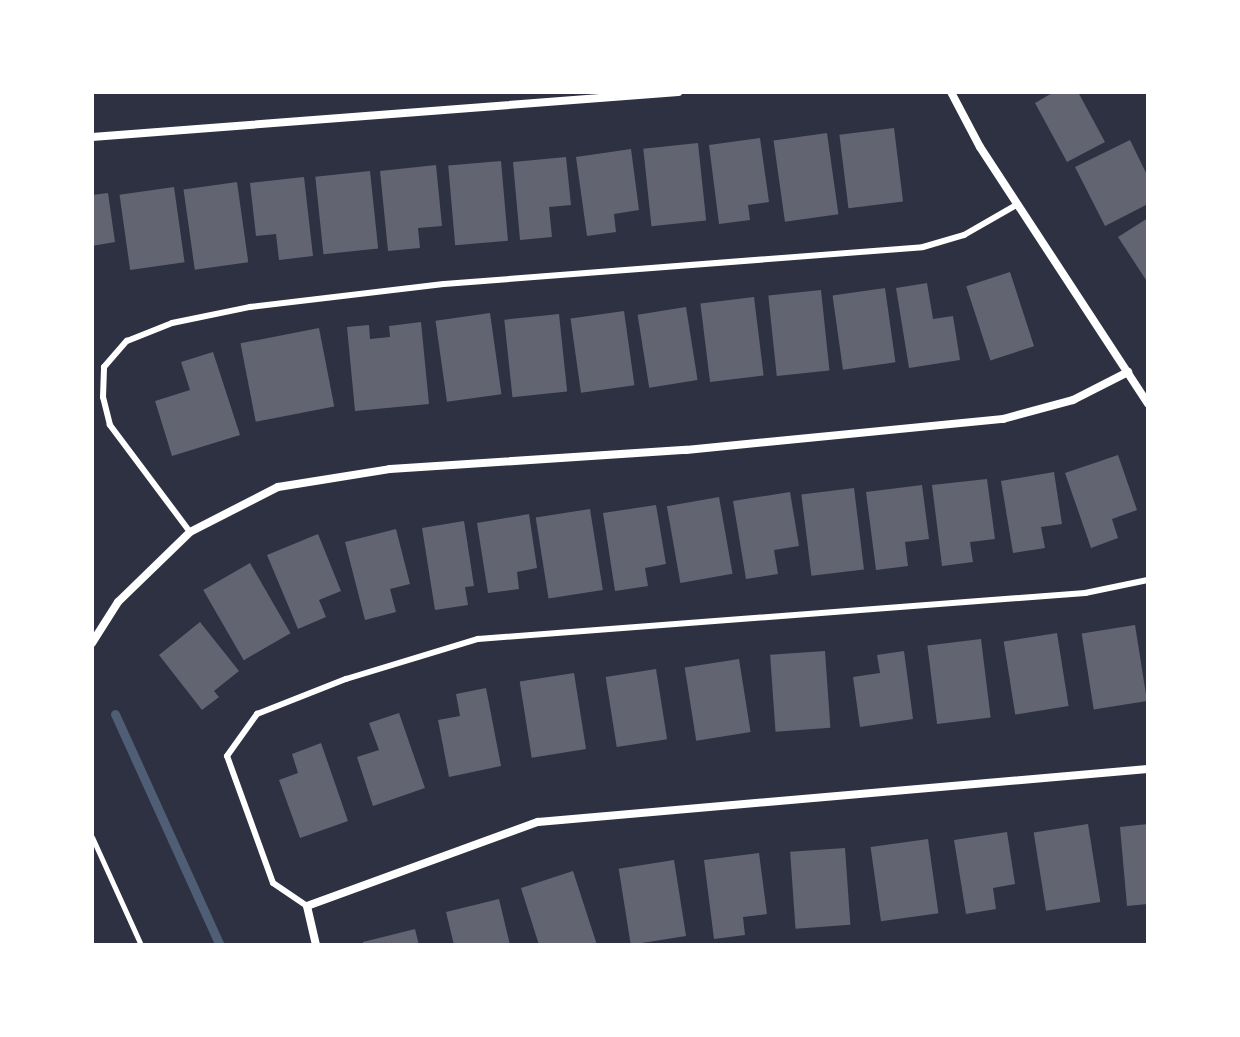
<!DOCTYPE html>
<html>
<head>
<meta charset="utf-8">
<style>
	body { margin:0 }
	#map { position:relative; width:1240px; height:1037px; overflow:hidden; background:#2d3142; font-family:"Source Sans 3",sans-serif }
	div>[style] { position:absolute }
	.stream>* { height:9px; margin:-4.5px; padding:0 4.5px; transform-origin:4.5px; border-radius:4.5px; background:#4f5d75 }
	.building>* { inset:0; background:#626471; transform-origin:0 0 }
	.path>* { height:5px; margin:-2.5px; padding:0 2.5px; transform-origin:2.5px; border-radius:2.5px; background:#fff }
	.service>* { height:6px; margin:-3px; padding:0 3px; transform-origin:3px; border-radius:3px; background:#fff }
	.minor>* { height:8px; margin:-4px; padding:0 4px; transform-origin:4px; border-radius:4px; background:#fff }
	span { translate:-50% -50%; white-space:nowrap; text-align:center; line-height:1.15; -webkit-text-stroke:6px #fff; paint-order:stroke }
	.frame { position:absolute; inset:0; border:94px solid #fff; pointer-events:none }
</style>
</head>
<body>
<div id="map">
	<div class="stream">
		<div style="left:115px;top:714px;width:254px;rotate:65.6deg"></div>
	</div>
	<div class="building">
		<div style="clip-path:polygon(1054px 92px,1078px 92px,1105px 142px,1067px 162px,1035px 103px)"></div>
		<div style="left:894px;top:128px;width:74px;height:55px;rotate:83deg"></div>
		<div style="left:827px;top:133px;width:82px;height:54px;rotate:82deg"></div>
		<div style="clip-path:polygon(760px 138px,769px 202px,748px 205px,750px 220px,719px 224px,709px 145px)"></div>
		<div style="clip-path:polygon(1130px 140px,1148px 177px,1148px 204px,1105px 226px,1075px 167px)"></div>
		<div style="left:698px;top:143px;width:78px;height:55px;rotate:84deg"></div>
		<div style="clip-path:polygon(631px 149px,639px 210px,614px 214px,616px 232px,587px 236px,576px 157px)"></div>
		<div style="clip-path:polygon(566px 157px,571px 205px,549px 207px,552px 237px,520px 240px,513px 162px)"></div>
		<div style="left:501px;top:161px;width:80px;height:53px;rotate:85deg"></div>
		<div style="clip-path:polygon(436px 165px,442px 226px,418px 228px,420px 248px,388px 251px,380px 171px)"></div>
		<div style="left:370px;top:171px;width:78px;height:55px;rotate:84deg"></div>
		<div style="clip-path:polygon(304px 177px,313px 256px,279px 260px,276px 234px,256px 236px,250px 183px)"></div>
		<div style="left:237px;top:182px;width:81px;height:54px;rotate:82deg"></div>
		<div style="left:174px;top:187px;width:76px;height:55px;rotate:82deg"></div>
		<div style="clip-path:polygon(108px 193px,115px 242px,92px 246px,92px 195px)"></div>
		<div style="clip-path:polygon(1148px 218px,1148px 283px,1118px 237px)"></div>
		<div style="left:1010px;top:272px;width:78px;height:46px;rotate:72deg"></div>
		<div style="clip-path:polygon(927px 283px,933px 319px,953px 316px,960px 360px,909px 368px,896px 288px)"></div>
		<div style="left:885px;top:288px;width:75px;height:53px;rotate:82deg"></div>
		<div style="left:821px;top:290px;width:81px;height:53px;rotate:84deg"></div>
		<div style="left:754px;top:297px;width:79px;height:54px;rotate:83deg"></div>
		<div style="left:686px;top:307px;width:74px;height:49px;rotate:81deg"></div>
		<div style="left:624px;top:311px;width:75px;height:54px;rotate:82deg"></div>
		<div style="left:490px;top:313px;width:82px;height:55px;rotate:82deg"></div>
		<div style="left:559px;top:314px;width:78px;height:55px;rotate:84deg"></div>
		<div style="clip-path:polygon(421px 322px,429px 404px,355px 411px,347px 327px,369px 325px,370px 339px,390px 337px,389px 326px)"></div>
		<div style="left:319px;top:328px;width:80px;height:80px;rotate:79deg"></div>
		<div style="clip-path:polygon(213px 352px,240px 435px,172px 456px,155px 401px,190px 390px,181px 362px)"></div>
		<div style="clip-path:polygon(1118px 455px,1137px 510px,1112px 519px,1118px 538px,1091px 548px,1065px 473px)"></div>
		<div style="clip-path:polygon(1054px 472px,1062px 524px,1041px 527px,1045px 548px,1013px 553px,1001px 481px)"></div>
		<div style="clip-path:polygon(987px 479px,995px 539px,970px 542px,973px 562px,942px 566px,932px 485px)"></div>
		<div style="clip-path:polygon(922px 485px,929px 539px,905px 542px,908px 566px,876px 570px,866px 492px)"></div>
		<div style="left:854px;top:488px;width:82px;height:53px;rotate:83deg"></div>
		<div style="clip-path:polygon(790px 492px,799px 546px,774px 550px,778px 574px,746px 579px,733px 501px)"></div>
		<div style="left:719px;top:497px;width:78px;height:53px;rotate:80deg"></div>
		<div style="clip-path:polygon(656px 505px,666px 564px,645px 568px,648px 586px,615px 591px,603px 513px)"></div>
		<div style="left:590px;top:509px;width:82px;height:55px;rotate:81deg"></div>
		<div style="clip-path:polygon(529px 514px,537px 568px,517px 572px,519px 589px,488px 593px,477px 523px)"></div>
		<div style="clip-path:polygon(464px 521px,474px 586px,465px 587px,468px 605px,435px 610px,422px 528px)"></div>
		<div style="clip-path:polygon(396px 529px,410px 584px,390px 589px,396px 612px,365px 620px,345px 542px)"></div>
		<div style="clip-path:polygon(318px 534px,341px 591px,319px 600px,326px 617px,298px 629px,267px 555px)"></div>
		<div style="left:250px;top:563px;width:81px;height:54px;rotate:60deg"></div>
		<div style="clip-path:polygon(200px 622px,239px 671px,214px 691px,219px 697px,202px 710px,159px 655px)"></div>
		<div style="left:1135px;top:625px;width:77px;height:54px;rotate:81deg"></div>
		<div style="left:1057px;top:633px;width:74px;height:54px;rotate:81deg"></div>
		<div style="left:981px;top:639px;width:79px;height:54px;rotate:83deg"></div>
		<div style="left:825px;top:651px;width:77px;height:55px;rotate:86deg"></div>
		<div style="clip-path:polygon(904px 651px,913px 719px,860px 727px,853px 677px,880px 673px,877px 655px)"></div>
		<div style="left:739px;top:659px;width:74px;height:55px;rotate:81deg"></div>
		<div style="left:656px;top:669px;width:71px;height:51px;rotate:81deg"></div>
		<div style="left:574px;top:673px;width:77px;height:55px;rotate:81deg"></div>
		<div style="clip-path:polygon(486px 688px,501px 766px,449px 777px,438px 720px,460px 716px,456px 694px)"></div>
		<div style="clip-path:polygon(399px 713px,425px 788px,373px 806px,357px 757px,379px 750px,369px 723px)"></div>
		<div style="clip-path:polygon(321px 743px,348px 821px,300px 838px,279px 780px,298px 773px,292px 754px)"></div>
		<div style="left:1088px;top:824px;width:79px;height:55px;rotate:81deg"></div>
		<div style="clip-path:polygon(1148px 824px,1148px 904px,1127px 906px,1120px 827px)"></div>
		<div style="clip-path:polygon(1007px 832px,1015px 884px,993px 888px,996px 909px,966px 914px,954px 840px)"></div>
		<div style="left:928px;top:839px;width:75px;height:58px;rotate:82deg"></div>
		<div style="left:845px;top:848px;width:77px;height:55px;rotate:86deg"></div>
		<div style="clip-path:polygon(759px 853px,767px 914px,743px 917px,745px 935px,714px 939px,704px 860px)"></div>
		<div style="left:674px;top:860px;width:77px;height:56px;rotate:81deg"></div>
		<div style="clip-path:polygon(573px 871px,597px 945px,539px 945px,521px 888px)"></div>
		<div style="clip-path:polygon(499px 899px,510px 945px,454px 945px,446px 912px)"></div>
		<div style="clip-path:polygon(415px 929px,419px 945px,363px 945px,363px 942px)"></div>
	</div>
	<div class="path">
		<div style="left:92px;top:837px;width:119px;rotate:65.6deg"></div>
	</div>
	<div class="service">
		<div style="left:190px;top:532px;width:134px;rotate:-126.8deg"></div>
		<div style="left:110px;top:425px;width:29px;rotate:-104deg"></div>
		<div style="left:103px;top:397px;width:30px;rotate:-88deg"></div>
		<div style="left:104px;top:367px;width:35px;rotate:-49deg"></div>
		<div style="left:127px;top:341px;width:48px;rotate:-21.8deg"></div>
		<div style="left:172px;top:323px;width:80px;rotate:-11.6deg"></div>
		<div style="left:250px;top:307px;width:195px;rotate:-6.8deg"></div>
		<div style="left:444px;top:284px;width:480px;rotate:-4.4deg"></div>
		<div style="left:923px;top:247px;width:43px;rotate:-16.3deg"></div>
		<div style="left:964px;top:235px;width:62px;rotate:-29.9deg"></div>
		<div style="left:307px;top:906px;width:41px;rotate:-145.9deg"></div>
		<div style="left:273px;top:883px;width:135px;rotate:-109.9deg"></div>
		<div style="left:227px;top:756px;width:52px;rotate:-54.5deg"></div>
		<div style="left:257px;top:714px;width:96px;rotate:-21.5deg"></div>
		<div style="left:346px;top:679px;width:138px;rotate:-16.9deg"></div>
		<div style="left:478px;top:639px;width:609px;rotate:-4.33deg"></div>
		<div style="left:1085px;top:593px;width:64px;rotate:-11.7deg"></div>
	</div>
	<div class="minor">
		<div style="left:951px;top:92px;width:62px;rotate:62.2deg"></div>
		<div style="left:980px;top:147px;width:307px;rotate:56.8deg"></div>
		<div style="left:92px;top:137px;width:588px;rotate:-4.39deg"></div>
		<div style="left:92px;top:643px;width:49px;rotate:-57.6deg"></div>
		<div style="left:118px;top:602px;width:100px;rotate:-44.2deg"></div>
		<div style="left:190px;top:532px;width:99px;rotate:-27.1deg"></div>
		<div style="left:278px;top:487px;width:113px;rotate:-9.1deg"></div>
		<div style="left:390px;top:469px;width:297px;rotate:-3.7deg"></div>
		<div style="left:686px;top:450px;width:319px;rotate:-5.6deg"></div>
		<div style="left:1003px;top:419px;width:73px;rotate:-15.2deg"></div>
		<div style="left:1073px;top:400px;width:62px;rotate:-27deg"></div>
		<div style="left:316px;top:945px;width:40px;rotate:-103deg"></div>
		<div style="left:307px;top:906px;width:246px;rotate:-20deg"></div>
		<div style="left:538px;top:822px;width:612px;rotate:-4.97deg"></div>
	</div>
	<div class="frame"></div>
</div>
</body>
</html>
